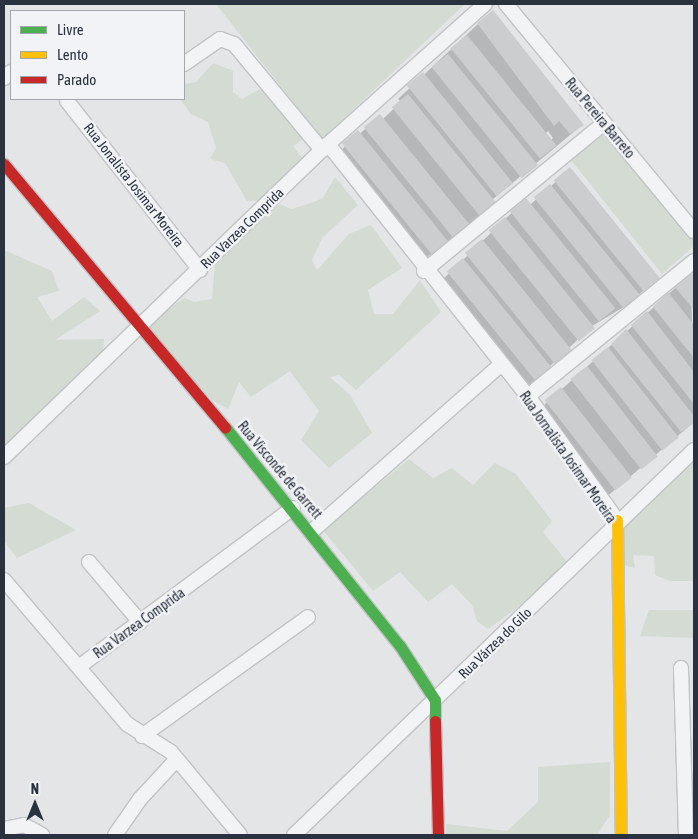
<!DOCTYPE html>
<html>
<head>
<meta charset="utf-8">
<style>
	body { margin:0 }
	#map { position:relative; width:698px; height:839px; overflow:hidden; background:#e3e5e7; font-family:"Asap Condensed",sans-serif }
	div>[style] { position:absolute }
	.green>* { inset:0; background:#d4dbd3 }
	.shadow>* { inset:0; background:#0003 }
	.building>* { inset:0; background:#cbcdcf; transform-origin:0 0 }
	.roads { filter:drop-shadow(1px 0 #c1c3c5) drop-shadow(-1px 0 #c1c3c5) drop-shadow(0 1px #c1c3c5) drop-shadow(0 -1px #c1c3c5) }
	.street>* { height:14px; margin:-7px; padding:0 7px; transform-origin:7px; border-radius:7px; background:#f2f3f4 }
	.fast>* { height:11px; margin:-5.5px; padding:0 5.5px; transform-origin:5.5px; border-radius:5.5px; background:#4caf50 }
	.slow>* { height:11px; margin:-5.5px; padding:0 5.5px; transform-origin:5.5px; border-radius:5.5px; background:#ffc107 }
	.jam>* { height:11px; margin:-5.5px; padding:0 5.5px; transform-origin:5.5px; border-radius:5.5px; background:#c62828 }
	span { translate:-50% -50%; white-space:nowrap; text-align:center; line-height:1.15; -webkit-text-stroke:5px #f1f3f6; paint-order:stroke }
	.street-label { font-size:14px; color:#2b323f }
	.frame { position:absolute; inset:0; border:5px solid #2b323f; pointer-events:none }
	.legend { position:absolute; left:10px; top:10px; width:175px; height:90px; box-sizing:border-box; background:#f1f3f6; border:1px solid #a2a6ad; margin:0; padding:6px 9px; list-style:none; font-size:15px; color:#2b323f }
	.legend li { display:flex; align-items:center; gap:10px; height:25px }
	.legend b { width:25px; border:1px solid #a2a6ad }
	.north { position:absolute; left:10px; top:779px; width:50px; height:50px; -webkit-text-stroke:4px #f1f3f6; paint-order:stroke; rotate:0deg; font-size:14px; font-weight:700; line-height:20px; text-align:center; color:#2b323f }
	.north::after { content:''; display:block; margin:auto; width:18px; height:22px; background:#2b323f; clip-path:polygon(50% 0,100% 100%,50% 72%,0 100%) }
</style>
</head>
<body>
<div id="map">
	<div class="green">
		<div style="clip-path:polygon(216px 4px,465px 4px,322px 139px)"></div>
		<div style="clip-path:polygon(213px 63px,233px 71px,233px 92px,242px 99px,264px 87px,307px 137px,293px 146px,302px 158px,292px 179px,271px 200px,247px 201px,225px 163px,210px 159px,216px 148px,208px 122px,191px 114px,180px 99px,184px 99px,185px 84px,196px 82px)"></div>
		<div style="clip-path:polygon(603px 135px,694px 240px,694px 246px,662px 274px,571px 160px)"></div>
		<div style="clip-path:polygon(335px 177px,358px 205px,322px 238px,312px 260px,317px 270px,349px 234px,371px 225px,402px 268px,368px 290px,374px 314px,393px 314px,420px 280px,441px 312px,356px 390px,339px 375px,330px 377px,350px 395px,372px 433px,329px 468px,301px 440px,319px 411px,290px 371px,251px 397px,239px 382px,228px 409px,212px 400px,144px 324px,185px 298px,194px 302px,212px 299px,215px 263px,276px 203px,292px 209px,314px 202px,323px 198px)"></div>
		<div style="clip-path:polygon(4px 250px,52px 271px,59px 291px,37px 297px,52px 321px,84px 297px,100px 311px,55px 340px,104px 339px,103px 353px,4px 460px)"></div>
		<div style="clip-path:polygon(409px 459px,433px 478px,452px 468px,473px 485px,495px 463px,516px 474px,552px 521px,543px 532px,572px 568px,488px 629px,477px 621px,472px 605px,452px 584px,428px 602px,400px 572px,373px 591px,323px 530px)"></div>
		<div style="clip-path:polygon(694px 459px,694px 581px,670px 581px,655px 575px,654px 556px,633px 555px,635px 568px,619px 564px,623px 524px)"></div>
		<div style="clip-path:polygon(29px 503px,76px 530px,17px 558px,4px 541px,4px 508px)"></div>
		<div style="clip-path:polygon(649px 610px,694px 610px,694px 638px,640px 636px)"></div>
		<div style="clip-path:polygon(610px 762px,610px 815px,597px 835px,446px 835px,446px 824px,507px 831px,538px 802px,538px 767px)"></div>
	</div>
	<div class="shadow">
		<div style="clip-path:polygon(evenodd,478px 24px,582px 125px,492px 200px,496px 204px,419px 263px,333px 157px,380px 116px,383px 119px,401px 102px,398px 99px,478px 24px,548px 131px,553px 138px,551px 140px,546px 133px,548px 131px)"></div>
		<div style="clip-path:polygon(570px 169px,658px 278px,627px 305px,592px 326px,524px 391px,437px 285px,526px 199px,530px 205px)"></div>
		<div style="clip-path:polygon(691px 274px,694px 422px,604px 499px,535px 413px)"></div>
	</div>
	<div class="building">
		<div style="clip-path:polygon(493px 10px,584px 125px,570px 134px,559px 121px,554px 126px,477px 23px)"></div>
		<div style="left:467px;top:35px;width:142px;height:21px;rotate:51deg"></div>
		<div style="left:448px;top:54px;width:143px;height:21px;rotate:51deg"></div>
		<div style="left:423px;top:72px;width:143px;height:21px;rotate:51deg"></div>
		<div style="left:408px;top:94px;width:142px;height:21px;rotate:51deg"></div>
		<div style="left:380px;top:114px;width:142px;height:21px;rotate:51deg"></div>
		<div style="left:358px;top:130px;width:143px;height:21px;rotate:51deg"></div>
		<div style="left:570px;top:167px;width:143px;height:21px;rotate:51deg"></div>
		<div style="left:550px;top:184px;width:142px;height:21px;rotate:51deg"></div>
		<div style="left:526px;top:198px;width:142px;height:21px;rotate:51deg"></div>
		<div style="left:505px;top:217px;width:143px;height:21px;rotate:51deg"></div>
		<div style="left:482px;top:239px;width:143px;height:22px;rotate:51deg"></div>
		<div style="left:463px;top:258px;width:141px;height:21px;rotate:51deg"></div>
		<div style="clip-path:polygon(691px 272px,694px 277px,694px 310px,675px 287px)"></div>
		<div style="clip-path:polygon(668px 292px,694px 325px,694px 358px,653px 307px)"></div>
		<div style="clip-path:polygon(647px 311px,694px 372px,694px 404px,631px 325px)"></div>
		<div style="clip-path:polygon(626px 329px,694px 416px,694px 423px,681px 432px,611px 344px)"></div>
		<div style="left:608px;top:347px;width:115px;height:21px;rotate:52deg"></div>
		<div style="left:587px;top:366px;width:115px;height:21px;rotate:52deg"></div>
		<div style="left:561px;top:387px;width:115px;height:21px;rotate:52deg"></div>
	</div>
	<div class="roads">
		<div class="street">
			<div style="left:506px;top:4px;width:295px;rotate:50.4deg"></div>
			<div style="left:184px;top:64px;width:44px;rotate:-34.8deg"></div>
			<div style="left:220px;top:39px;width:15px;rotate:20deg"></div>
			<div style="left:234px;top:44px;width:138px;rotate:50.3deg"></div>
			<div style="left:4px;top:78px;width:9px;rotate:-41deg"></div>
			<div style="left:67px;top:101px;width:215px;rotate:51.8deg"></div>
			<div style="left:328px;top:144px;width:322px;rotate:51.6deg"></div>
			<div style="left:528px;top:396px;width:153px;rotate:54.3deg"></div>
			<div style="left:424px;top:271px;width:233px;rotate:-39.4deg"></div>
			<div style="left:528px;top:396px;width:214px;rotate:-39.1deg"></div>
			<div style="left:4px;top:457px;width:450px;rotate:-44deg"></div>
			<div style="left:328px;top:144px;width:210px;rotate:-41.7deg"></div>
			<div style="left:312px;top:531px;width:249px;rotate:-41.4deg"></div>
			<div style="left:89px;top:562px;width:79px;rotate:49.6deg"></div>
			<div style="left:4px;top:580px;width:189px;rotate:49.5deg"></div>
			<div style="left:127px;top:724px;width:52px;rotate:32.5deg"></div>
			<div style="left:171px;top:752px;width:108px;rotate:50.3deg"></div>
			<div style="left:80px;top:666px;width:265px;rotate:-36.6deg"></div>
			<div style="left:681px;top:668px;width:167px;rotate:88.3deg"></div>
			<div style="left:142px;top:736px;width:204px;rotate:-35.6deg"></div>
			<div style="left:4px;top:829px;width:20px;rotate:-11deg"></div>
			<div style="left:24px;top:825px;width:21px;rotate:29deg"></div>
			<div style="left:115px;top:835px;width:44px;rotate:-55.2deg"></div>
			<div style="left:140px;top:799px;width:54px;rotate:-47.2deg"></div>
			<div style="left:294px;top:835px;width:555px;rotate:-43.91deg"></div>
		</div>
		<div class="fast">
			<div style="left:225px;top:427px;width:280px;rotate:51.4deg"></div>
			<div style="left:400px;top:646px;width:64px;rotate:57.1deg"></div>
			<div style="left:435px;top:700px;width:21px;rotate:90deg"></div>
		</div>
		<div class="slow">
			<div style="left:617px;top:520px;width:315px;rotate:89.3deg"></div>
		</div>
		<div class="jam">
			<div style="left:4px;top:164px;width:344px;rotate:50deg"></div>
			<div style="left:435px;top:721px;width:114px;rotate:88.5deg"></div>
		</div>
	</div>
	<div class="street-label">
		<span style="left:600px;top:118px;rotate:50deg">Rua Pereira Barreto</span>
		<span style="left:134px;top:185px;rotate:52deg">Rua Jonalista Josimar Moreira</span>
		<span style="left:242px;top:228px;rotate:-44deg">Rua Varzea Comprida</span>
		<span style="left:568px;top:457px;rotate:55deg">Rua Jornalista Josimar Moreira</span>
		<span style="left:280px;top:470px;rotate:50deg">Rua Visconde de Garrett</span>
		<span style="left:139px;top:623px;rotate:-36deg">Rua Varzea Comprida</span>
		<span style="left:495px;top:643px;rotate:-44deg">Rua Várzea do Gilo</span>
	</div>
	<div class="frame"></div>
	<ul class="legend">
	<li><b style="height:6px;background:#4caf50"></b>Livre</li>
	<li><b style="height:6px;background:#ffc107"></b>Lento</li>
	<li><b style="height:6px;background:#c62828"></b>Parado</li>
	</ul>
	<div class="north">N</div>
</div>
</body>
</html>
